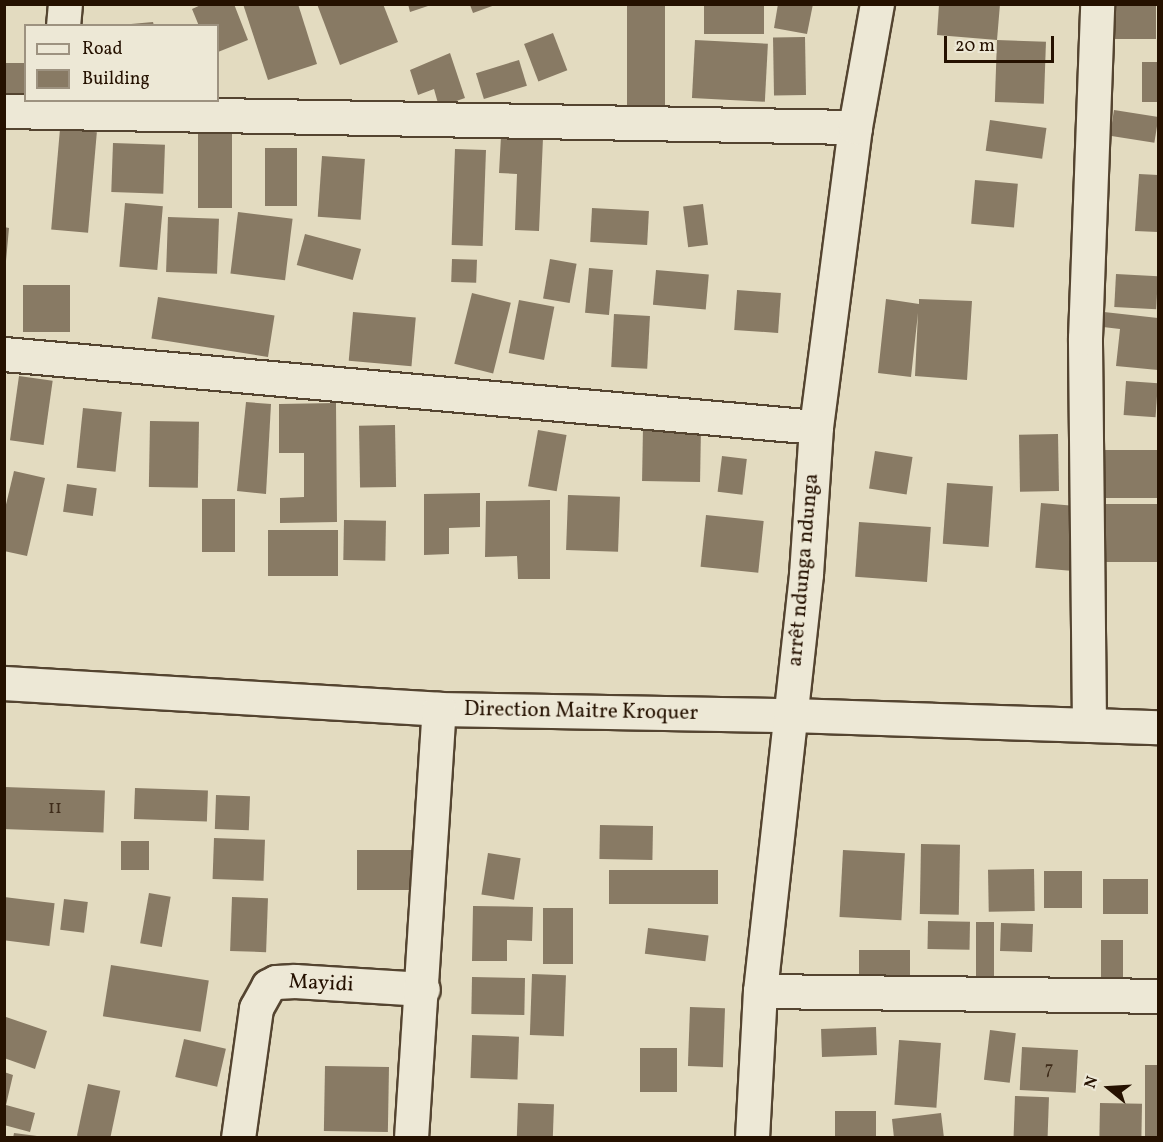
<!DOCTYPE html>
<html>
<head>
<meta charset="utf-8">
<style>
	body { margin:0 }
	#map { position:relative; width:1163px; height:1142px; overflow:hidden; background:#e3dbc0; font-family:Vollkorn,serif }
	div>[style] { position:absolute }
	.building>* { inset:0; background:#887a64; transform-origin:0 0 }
	.roads { filter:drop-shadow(2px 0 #544430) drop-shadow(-2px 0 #544430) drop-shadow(0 2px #544430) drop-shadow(0 -2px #544430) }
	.minor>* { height:33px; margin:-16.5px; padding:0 16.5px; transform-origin:16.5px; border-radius:16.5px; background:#ede8d6 }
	span { translate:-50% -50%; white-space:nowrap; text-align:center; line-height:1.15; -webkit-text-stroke:4.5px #ede8d6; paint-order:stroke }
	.number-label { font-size:18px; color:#3e2b19 }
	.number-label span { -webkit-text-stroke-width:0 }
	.street-label { font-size:21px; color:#251100 }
	.frame { position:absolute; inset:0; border:6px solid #251100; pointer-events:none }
	.legend { position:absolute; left:24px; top:24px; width:195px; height:78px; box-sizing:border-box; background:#ede8d6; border:2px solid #9d9280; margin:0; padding:8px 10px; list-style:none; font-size:18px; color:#251100 }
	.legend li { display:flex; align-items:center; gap:12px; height:30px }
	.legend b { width:30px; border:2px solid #9d9280 }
	.north { position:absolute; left:1079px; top:1058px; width:60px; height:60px; -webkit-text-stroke:4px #ede8d6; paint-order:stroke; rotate:288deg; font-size:16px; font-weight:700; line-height:24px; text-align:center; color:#251100 }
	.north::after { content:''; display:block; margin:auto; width:21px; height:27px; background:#251100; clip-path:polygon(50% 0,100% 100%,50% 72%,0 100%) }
	.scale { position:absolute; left:944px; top:36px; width:110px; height:27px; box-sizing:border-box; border:3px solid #251100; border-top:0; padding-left:8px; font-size:18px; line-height:21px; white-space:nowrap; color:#251100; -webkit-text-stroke:4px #ede8d6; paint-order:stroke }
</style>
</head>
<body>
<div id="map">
	<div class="building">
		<div style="clip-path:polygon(203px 4px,234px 4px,248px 40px,218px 52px,218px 26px,199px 26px,192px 9px)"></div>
		<div style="clip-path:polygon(243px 4px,298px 4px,317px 64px,268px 80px)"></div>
		<div style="clip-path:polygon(317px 4px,383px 4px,398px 42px,340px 65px)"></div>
		<div style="clip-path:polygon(408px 4px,431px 4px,431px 5px,410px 12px)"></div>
		<div style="left:627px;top:4px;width:38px;height:111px"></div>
		<div style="left:704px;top:4px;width:60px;height:30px"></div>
		<div style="clip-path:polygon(778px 4px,813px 4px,807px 34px,774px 28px)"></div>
		<div style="clip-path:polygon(939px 4px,1000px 4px,997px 40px,937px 35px)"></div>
		<div style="left:1112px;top:4px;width:44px;height:35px"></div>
		<div style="clip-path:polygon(470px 5px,495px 5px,473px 13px)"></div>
		<div style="clip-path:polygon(153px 22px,154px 26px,131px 26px,131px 24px)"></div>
		<div style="left:553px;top:33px;width:40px;height:31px;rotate:69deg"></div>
		<div style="left:805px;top:37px;width:58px;height:32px;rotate:89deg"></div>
		<div style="left:695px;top:40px;width:73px;height:58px;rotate:3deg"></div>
		<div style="left:997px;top:40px;width:49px;height:62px;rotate:2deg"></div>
		<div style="clip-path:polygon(450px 53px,465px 98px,439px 107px,434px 89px,418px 95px,410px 70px)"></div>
		<div style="left:519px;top:60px;width:27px;height:45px;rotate:73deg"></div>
		<div style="left:1142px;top:62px;width:16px;height:40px"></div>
		<div style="left:4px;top:63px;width:22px;height:40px"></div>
		<div style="left:1114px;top:110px;width:45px;height:26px;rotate:9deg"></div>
		<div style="left:990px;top:120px;width:57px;height:31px;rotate:8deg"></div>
		<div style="left:60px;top:129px;width:37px;height:101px;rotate:5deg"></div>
		<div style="left:232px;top:134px;width:74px;height:34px;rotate:90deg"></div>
		<div style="clip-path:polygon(501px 136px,543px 138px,539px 231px,515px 230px,517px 174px,499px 173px)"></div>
		<div style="left:113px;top:143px;width:52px;height:49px;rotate:2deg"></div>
		<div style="left:265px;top:148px;width:32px;height:58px"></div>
		<div style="left:455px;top:149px;width:31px;height:96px;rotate:2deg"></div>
		<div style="left:322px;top:156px;width:43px;height:61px;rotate:4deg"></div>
		<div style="clip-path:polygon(1139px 174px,1158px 175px,1158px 232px,1135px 231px)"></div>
		<div style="left:975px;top:180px;width:43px;height:44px;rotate:5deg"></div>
		<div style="left:125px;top:203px;width:38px;height:64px;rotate:5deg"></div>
		<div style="left:703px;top:204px;width:41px;height:20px;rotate:83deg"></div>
		<div style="left:592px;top:208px;width:57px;height:34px;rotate:3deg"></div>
		<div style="left:238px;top:212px;width:55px;height:62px;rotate:7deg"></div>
		<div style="left:168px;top:217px;width:51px;height:55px;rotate:2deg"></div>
		<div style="clip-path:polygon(4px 227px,9px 228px,6px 261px,4px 261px)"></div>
		<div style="left:305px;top:234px;width:58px;height:32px;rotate:15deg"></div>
		<div style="left:452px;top:259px;width:25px;height:23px;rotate:2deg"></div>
		<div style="left:550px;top:259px;width:27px;height:40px;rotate:10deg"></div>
		<div style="left:589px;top:268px;width:24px;height:45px;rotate:5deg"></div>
		<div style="left:656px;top:270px;width:53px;height:35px;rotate:5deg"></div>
		<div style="left:1116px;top:274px;width:42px;height:33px;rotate:3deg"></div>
		<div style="left:23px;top:285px;width:47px;height:47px"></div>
		<div style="left:737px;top:290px;width:44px;height:40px;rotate:4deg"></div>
		<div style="left:472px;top:293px;width:40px;height:73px;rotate:14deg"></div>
		<div style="left:158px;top:297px;width:118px;height:42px;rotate:9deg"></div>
		<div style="clip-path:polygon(886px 299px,919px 304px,919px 299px,972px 301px,967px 380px,915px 376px,918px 313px,911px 377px,878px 373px)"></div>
		<div style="left:519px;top:300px;width:36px;height:54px;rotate:11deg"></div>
		<div style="left:353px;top:312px;width:63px;height:49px;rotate:5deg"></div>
		<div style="clip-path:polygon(1104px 312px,1158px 318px,1158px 370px,1116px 366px,1120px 329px,1103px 327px)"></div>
		<div style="left:614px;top:314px;width:36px;height:53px;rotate:3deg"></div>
		<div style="left:19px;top:376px;width:34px;height:65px;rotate:8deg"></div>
		<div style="left:1126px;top:381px;width:32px;height:34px;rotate:4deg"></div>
		<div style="clip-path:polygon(246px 402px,271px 404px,266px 494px,237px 491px)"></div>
		<div style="clip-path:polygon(336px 403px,337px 522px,280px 523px,280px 498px,304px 497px,304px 453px,279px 453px,279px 404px)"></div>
		<div style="left:83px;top:408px;width:39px;height:60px;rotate:6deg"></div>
		<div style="left:150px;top:421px;width:49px;height:66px;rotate:1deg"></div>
		<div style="left:395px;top:425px;width:62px;height:36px;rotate:89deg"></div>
		<div style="left:643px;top:427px;width:58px;height:54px;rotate:1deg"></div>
		<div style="left:538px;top:430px;width:29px;height:57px;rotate:10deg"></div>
		<div style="left:1058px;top:434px;width:57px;height:39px;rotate:89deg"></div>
		<div style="left:1103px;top:450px;width:55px;height:48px"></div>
		<div style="left:875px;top:451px;width:38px;height:38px;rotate:9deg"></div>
		<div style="left:722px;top:456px;width:25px;height:36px;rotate:7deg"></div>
		<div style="clip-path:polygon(14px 471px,45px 478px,27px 556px,4px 551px,4px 513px)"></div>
		<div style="left:947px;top:483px;width:46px;height:61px;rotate:4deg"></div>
		<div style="left:67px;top:484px;width:30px;height:28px;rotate:8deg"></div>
		<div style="clip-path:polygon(480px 493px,480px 527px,449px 528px,449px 554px,424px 555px,424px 494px)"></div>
		<div style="left:568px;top:495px;width:52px;height:55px;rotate:2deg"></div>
		<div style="left:235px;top:499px;width:53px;height:33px;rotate:90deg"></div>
		<div style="clip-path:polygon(550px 500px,550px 579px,518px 579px,517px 556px,485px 557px,486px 501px)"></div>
		<div style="left:1041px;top:503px;width:35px;height:65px;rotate:5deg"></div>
		<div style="left:1103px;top:504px;width:55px;height:58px"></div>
		<div style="left:706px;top:515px;width:58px;height:52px;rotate:6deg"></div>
		<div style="left:344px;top:520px;width:42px;height:40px;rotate:1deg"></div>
		<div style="left:859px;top:522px;width:72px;height:55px;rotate:4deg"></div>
		<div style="left:338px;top:530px;width:46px;height:70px;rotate:90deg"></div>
		<div style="left:4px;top:787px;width:101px;height:42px;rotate:2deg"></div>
		<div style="left:135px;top:788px;width:73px;height:31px;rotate:2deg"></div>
		<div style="left:216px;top:795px;width:34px;height:34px;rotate:2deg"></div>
		<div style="left:600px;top:825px;width:53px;height:34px;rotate:1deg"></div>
		<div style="left:214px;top:838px;width:51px;height:41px;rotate:2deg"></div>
		<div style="left:121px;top:841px;width:28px;height:29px"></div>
		<div style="left:921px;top:844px;width:39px;height:70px;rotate:1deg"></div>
		<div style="left:357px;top:850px;width:60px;height:40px"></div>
		<div style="left:843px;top:850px;width:62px;height:67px;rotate:3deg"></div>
		<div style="left:488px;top:853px;width:33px;height:42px;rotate:9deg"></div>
		<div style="left:1034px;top:869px;width:42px;height:46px;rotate:89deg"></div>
		<div style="left:718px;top:870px;width:34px;height:109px;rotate:90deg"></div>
		<div style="left:1044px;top:871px;width:38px;height:37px"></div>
		<div style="left:1103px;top:879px;width:45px;height:35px"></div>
		<div style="left:149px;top:893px;width:22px;height:51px;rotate:10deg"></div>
		<div style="left:4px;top:897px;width:51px;height:43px;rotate:7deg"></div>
		<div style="left:232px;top:897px;width:36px;height:54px;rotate:2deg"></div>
		<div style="left:64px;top:899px;width:24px;height:31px;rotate:7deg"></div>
		<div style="clip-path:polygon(473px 906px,533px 907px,532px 941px,507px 940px,507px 961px,472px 961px)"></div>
		<div style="left:543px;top:908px;width:30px;height:56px"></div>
		<div style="left:928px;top:921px;width:42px;height:28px;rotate:1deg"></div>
		<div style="left:976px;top:922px;width:18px;height:54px"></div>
		<div style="left:1001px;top:923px;width:32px;height:28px;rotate:2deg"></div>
		<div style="left:648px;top:928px;width:61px;height:26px;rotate:7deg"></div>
		<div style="left:1101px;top:940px;width:22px;height:48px"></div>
		<div style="left:910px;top:950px;width:31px;height:51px;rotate:90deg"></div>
		<div style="left:111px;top:965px;width:99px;height:52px;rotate:9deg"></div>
		<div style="left:532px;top:974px;width:34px;height:61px;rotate:2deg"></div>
		<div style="left:472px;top:977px;width:53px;height:37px;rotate:1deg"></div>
		<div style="left:690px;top:1007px;width:35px;height:59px;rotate:2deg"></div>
		<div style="clip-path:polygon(6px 1017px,47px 1031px,35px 1069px,4px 1058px)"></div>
		<div style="left:876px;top:1027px;width:28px;height:55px;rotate:88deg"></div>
		<div style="left:990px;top:1030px;width:26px;height:50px;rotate:7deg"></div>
		<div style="left:472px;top:1035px;width:47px;height:43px;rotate:2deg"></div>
		<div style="left:184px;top:1039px;width:43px;height:39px;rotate:13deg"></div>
		<div style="left:899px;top:1040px;width:42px;height:65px;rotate:4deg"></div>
		<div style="left:1022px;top:1047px;width:56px;height:43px;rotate:3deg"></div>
		<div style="left:640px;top:1048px;width:37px;height:44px"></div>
		<div style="left:1145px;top:1065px;width:13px;height:73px"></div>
		<div style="left:325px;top:1066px;width:64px;height:65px;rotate:1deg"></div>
		<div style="clip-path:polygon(4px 1072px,13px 1075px,6px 1105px,35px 1113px,30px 1132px,4px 1125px)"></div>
		<div style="left:88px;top:1084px;width:33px;height:53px;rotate:12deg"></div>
		<div style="left:1015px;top:1096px;width:34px;height:42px;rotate:2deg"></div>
		<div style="left:518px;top:1103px;width:36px;height:35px;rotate:2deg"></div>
		<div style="left:1100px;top:1103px;width:42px;height:35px;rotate:1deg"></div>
		<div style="left:876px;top:1111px;width:27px;height:41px;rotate:90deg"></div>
		<div style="clip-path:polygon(941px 1113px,944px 1138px,894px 1138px,892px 1119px)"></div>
		<div style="clip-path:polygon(14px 1133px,37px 1136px,37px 1138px,13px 1138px)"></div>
	</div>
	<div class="roads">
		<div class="minor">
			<div style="left:63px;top:26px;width:22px;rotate:-85deg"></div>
			<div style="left:4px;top:111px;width:851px;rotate:1.08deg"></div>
			<div style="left:4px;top:354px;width:815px;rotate:5.14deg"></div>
			<div style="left:4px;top:683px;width:436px;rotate:3.4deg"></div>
			<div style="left:439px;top:709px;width:352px;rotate:1deg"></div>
			<div style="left:791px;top:715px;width:367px;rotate:1.9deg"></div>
			<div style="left:1089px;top:725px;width:387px;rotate:-90.6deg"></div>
			<div style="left:1085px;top:338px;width:334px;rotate:-87.9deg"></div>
			<div style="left:760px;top:991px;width:398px;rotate:0.7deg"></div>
			<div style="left:238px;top:1138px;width:131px;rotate:-82.1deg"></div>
			<div style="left:256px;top:1008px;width:25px;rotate:-61deg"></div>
			<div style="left:268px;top:986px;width:9px;rotate:-27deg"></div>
			<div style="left:276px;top:982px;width:19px;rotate:-3deg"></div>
			<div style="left:295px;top:981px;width:128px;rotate:3.6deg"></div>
			<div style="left:411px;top:1138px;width:430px;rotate:-86.3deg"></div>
			<div style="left:752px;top:1138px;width:147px;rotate:-86.9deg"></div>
			<div style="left:760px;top:991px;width:420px;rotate:-83.7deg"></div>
			<div style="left:806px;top:574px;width:147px;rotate:-86.1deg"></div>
			<div style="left:816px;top:427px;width:303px;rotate:-82.6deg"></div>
			<div style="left:855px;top:127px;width:125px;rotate:-79.9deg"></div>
		</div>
	</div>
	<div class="number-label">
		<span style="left:55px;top:809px">11</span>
		<span style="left:1049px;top:1070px">7</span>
	</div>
	<div class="street-label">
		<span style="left:804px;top:570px;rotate:-85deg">arrêt ndunga ndunga</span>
		<span style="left:581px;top:712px;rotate:1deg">Direction Maitre Kroquer</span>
		<span style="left:321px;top:984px;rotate:3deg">Mayidi</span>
	</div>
	<div class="frame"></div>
	<ul class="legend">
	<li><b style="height:8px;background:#ede8d6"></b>Road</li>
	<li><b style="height:16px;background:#887a64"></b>Building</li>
	</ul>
	<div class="north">N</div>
	<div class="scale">20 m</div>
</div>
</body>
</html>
